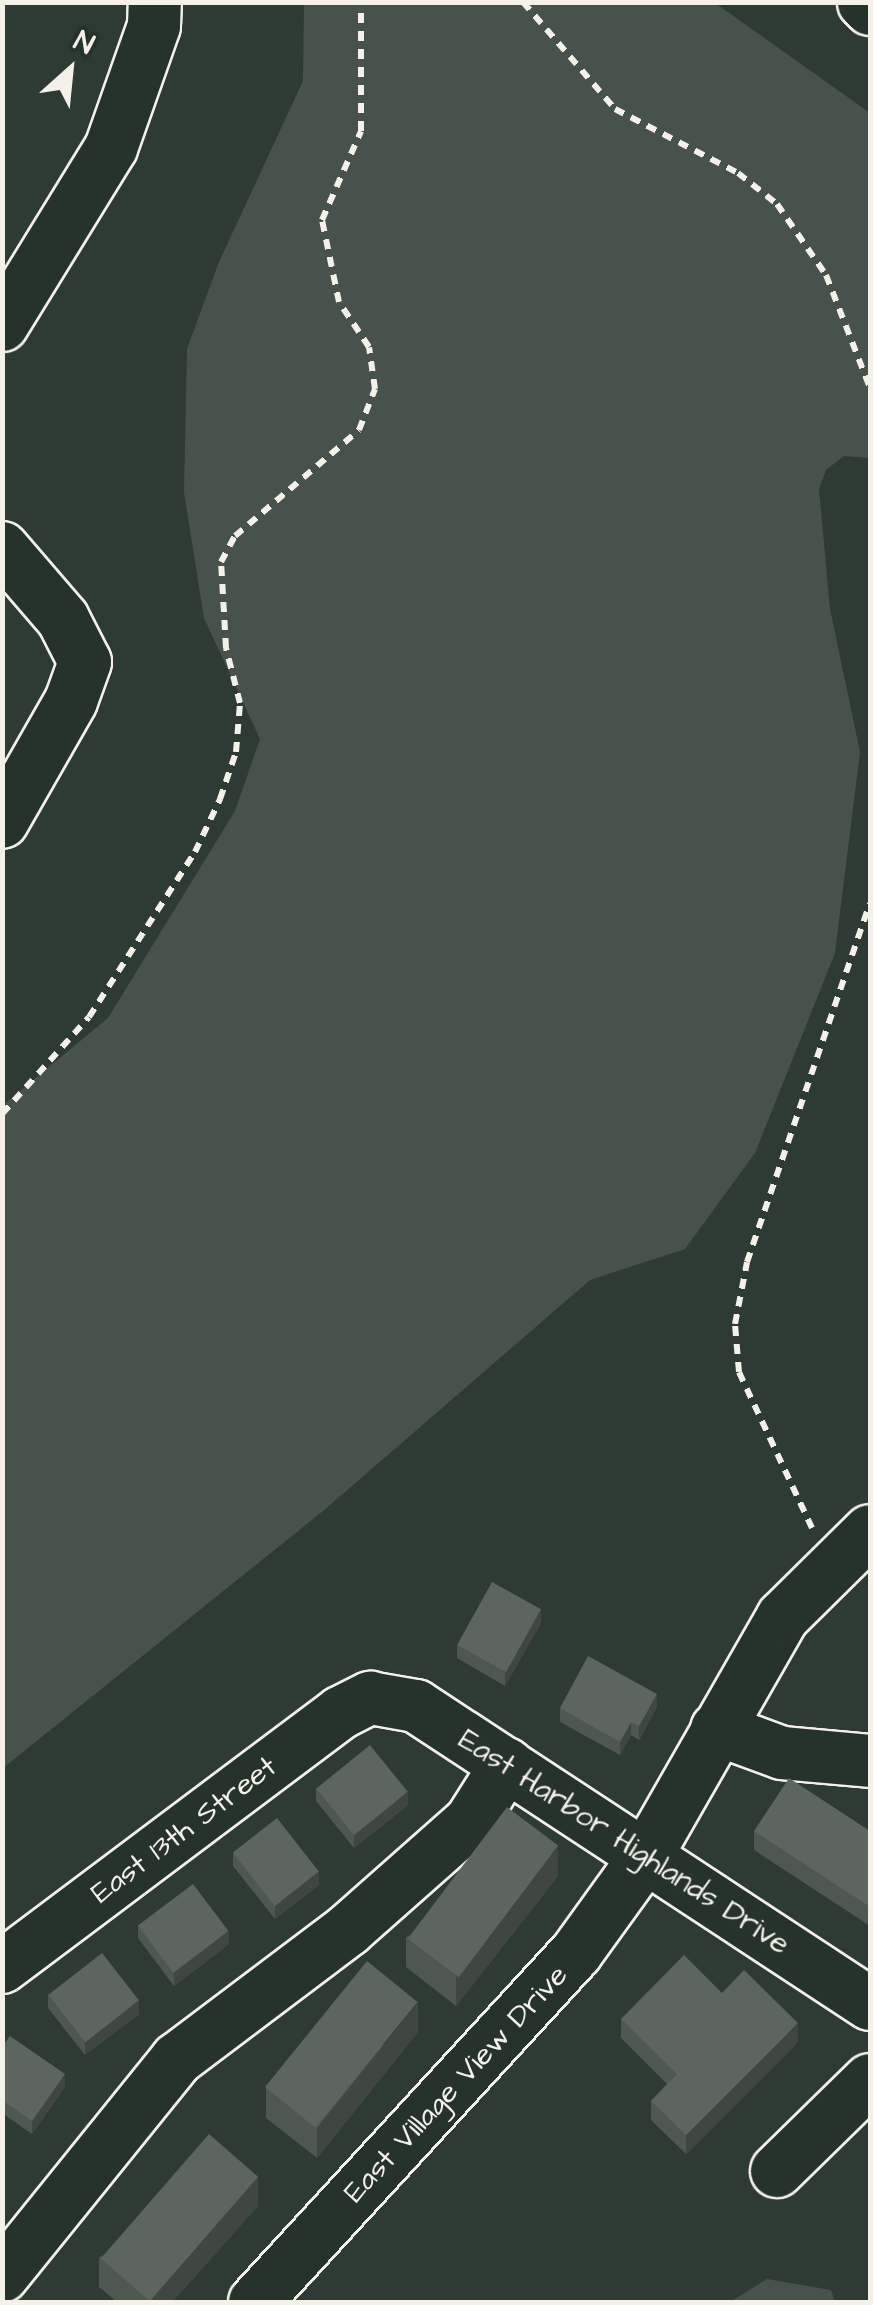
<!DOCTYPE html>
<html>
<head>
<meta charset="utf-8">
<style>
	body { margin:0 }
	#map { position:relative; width:873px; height:2305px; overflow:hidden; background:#2e3b34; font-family:"Architects Daughter",sans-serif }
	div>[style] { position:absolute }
	.green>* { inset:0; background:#48524c }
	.path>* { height:6px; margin-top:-3px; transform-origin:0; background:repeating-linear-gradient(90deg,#f4f1e8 0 10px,transparent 0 18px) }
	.roads { filter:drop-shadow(2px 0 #f4f1e8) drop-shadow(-2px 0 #f4f1e8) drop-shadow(0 2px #f4f1e8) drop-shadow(0 -2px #f4f1e8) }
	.minor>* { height:52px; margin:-26px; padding:0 26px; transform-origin:26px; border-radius:26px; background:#26332d }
	.highway>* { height:55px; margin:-27.5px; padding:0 27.5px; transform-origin:27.5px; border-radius:27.5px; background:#26332d }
	.wall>* { inset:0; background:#4f5751 }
	.shaded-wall>* { inset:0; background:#404742 }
	.building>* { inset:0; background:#5c655e; transform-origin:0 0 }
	span { translate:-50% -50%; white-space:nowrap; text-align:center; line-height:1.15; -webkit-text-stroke:8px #26332d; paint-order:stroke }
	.street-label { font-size:30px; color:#f4f1e8 }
	.frame { position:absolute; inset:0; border:5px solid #f4f1e8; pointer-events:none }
	.north { position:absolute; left:20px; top:20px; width:100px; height:100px; -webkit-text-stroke:8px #26332d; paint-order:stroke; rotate:27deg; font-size:28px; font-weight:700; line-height:40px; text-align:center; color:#f4f1e8 }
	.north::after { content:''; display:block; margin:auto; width:35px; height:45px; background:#f4f1e8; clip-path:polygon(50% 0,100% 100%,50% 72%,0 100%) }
</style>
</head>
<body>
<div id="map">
	<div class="green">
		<div style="clip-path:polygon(304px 3px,715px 3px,870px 113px,870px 458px,844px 456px,826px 470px,819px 489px,830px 609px,860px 752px,835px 953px,755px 1153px,685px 1249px,590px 1280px,323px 1511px,3px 1768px,3px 1105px,108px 1018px,235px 811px,260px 739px,204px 618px,184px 492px,187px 349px,219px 262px,303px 81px)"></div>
		<div style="clip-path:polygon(767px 2279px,831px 2290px,835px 2302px,730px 2302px)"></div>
	</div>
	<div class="path">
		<div style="left:523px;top:2px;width:141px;rotate:49.3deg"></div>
		<div style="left:615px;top:109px;width:139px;rotate:27.5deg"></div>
		<div style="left:738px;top:173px;width:50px;rotate:38.5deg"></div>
		<div style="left:777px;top:204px;width:86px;rotate:55.4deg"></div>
		<div style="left:826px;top:275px;width:121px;rotate:68.7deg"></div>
		<div style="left:2px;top:1114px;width:130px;rotate:-48.1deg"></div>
		<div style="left:89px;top:1017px;width:196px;rotate:-57.3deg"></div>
		<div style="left:195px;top:852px;width:59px;rotate:-64.7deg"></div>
		<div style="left:220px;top:799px;width:50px;rotate:-71.2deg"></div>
		<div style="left:236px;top:752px;width:49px;rotate:-85.3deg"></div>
		<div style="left:240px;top:703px;width:57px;rotate:-104.3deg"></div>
		<div style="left:226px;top:648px;width:86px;rotate:-93.3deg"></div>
		<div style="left:221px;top:562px;width:30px;rotate:-62deg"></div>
		<div style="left:235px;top:536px;width:163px;rotate:-40.5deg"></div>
		<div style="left:359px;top:430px;width:44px;rotate:-68.7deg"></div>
		<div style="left:375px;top:389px;width:42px;rotate:-98.1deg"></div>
		<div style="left:369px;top:347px;width:54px;rotate:-123.7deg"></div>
		<div style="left:339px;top:302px;width:84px;rotate:-101.7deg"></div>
		<div style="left:322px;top:220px;width:97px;rotate:-66.3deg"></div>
		<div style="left:361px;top:131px;width:129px;rotate:-90deg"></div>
		<div style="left:812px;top:1528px;width:172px;rotate:-115.1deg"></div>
		<div style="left:739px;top:1372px;width:48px;rotate:-94.8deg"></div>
		<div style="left:735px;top:1324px;width:63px;rotate:-79deg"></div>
		<div style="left:747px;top:1262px;width:379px;rotate:-71.1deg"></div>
	</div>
	<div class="roads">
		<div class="minor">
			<div style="left:2px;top:325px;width:208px;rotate:-58.4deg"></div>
			<div style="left:111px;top:148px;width:129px;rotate:-70.6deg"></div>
			<div style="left:154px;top:26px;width:24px;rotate:-88deg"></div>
			<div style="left:2px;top:548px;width:94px;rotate:49.3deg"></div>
			<div style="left:63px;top:619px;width:48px;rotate:62.9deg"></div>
			<div style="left:85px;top:662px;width:41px;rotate:109.7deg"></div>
			<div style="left:71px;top:701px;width:139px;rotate:119.7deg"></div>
			<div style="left:717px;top:1729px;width:69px;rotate:20.3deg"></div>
			<div style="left:782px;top:1753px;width:88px;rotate:5.2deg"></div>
			<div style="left:2px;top:1967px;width:423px;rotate:-36.9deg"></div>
			<div style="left:340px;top:1713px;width:34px;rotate:-27deg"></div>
			<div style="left:370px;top:1698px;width:47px;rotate:9.9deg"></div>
			<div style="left:416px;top:1706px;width:543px;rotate:33.28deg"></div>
			<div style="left:777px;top:2171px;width:130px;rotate:-44.4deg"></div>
			<div style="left:2px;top:2276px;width:279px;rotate:-51.1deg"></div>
			<div style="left:177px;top:2059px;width:214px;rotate:-37deg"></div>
			<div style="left:348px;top:1930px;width:164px;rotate:-41.5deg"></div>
			<div style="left:471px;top:1821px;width:67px;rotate:-57.7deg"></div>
			<div style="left:255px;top:2302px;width:474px;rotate:-47.4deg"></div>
			<div style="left:576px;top:1953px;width:120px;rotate:-54.2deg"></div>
			<div style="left:646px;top:1856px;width:275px;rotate:-60.2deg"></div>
			<div style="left:783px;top:1617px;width:122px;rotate:-44.7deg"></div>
		</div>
		<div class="highway">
			<div style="left:865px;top:2px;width:7px;rotate:45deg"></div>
		</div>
	</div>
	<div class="wall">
		<div style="clip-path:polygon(541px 1623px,505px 1686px,457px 1658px,457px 1645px)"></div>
		<div style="clip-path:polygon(657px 1707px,639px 1740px,631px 1735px,620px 1755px,560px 1722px,560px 1708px)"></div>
		<div style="clip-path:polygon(316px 1788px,408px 1805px,354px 1848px,316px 1801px)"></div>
		<div style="clip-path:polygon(754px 1831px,870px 1831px,870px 1926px,754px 1850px)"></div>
		<div style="clip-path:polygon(233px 1853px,319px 1885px,275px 1919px,233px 1866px)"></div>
		<div style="clip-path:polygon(558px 1876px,456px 2006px,406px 1967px,406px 1937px)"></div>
		<div style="clip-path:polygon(138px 1925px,229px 1944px,174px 1986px,138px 1938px)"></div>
		<div style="clip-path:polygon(722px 1993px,798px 2042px,686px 2154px,651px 2120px,651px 2101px,667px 2084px,621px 2038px,621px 2019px)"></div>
		<div style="clip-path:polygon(48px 1994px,139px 2014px,85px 2055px,48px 2008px)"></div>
		<div style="clip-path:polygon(418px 2032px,317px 2158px,266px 2118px,266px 2088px)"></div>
		<div style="clip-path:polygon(2px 2047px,65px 2087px,32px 2134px,2px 2113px)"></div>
		<div style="clip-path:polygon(258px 2206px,172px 2302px,117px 2302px,99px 2287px,99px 2257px)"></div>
	</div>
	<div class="shaded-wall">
		<div style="clip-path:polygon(541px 1609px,541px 1623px,505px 1686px,505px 1672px)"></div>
		<div style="clip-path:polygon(657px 1694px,657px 1707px,639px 1740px,639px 1726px)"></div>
		<div style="clip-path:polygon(631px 1722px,631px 1735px,620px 1755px,620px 1742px)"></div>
		<div style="clip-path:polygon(408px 1792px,408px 1805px,354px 1848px,354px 1835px)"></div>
		<div style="clip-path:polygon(558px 1846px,558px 1876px,456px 2006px,456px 1976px)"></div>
		<div style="clip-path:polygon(319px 1871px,319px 1885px,275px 1919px,275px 1906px)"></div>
		<div style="clip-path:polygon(229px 1931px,229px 1944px,174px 1986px,174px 1972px)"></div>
		<div style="clip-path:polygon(139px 2000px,139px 2014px,85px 2055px,85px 2042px)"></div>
		<div style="clip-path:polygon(418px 2002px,418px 2032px,317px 2158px,317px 2128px)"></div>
		<div style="clip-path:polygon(798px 2023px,798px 2042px,686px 2154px,686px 2135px)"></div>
		<div style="clip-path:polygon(65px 2074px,65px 2087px,32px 2134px,32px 2121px)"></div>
		<div style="clip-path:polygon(258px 2176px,258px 2206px,172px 2302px,148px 2302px,148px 2300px)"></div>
	</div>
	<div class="building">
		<div style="left:492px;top:1582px;width:56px;height:72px;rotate:29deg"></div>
		<div style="clip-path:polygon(588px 1656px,657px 1694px,639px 1726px,631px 1722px,620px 1742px,560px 1708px)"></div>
		<div style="left:370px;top:1745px;width:60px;height:69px;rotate:51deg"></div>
		<div style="clip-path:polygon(789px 1778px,870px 1831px,870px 1907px,754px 1831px)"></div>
		<div style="left:507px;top:1807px;width:64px;height:165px;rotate:37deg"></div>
		<div style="left:277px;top:1818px;width:68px;height:56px;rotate:52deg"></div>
		<div style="left:193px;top:1884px;width:59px;height:69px;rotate:53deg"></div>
		<div style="left:102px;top:1953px;width:60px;height:68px;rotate:52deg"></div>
		<div style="clip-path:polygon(684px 1955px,722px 1993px,744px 1970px,798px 2023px,686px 2135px,651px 2101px,677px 2074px,621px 2019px)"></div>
		<div style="left:367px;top:1961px;width:65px;height:162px;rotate:39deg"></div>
		<div style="clip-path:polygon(10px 2036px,65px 2074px,32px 2121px,2px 2100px,2px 2047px)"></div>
		<div style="left:209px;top:2134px;width:65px;height:165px;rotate:41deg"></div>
	</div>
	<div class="street-label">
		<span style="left:184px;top:1830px;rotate:-37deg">East 13th Street</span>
		<span style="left:624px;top:1842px;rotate:33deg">East Harbor Highlands Drive</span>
		<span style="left:456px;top:2084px;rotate:-47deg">East Village View Drive</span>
	</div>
	<div class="frame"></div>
	<div class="north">N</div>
</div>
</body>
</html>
